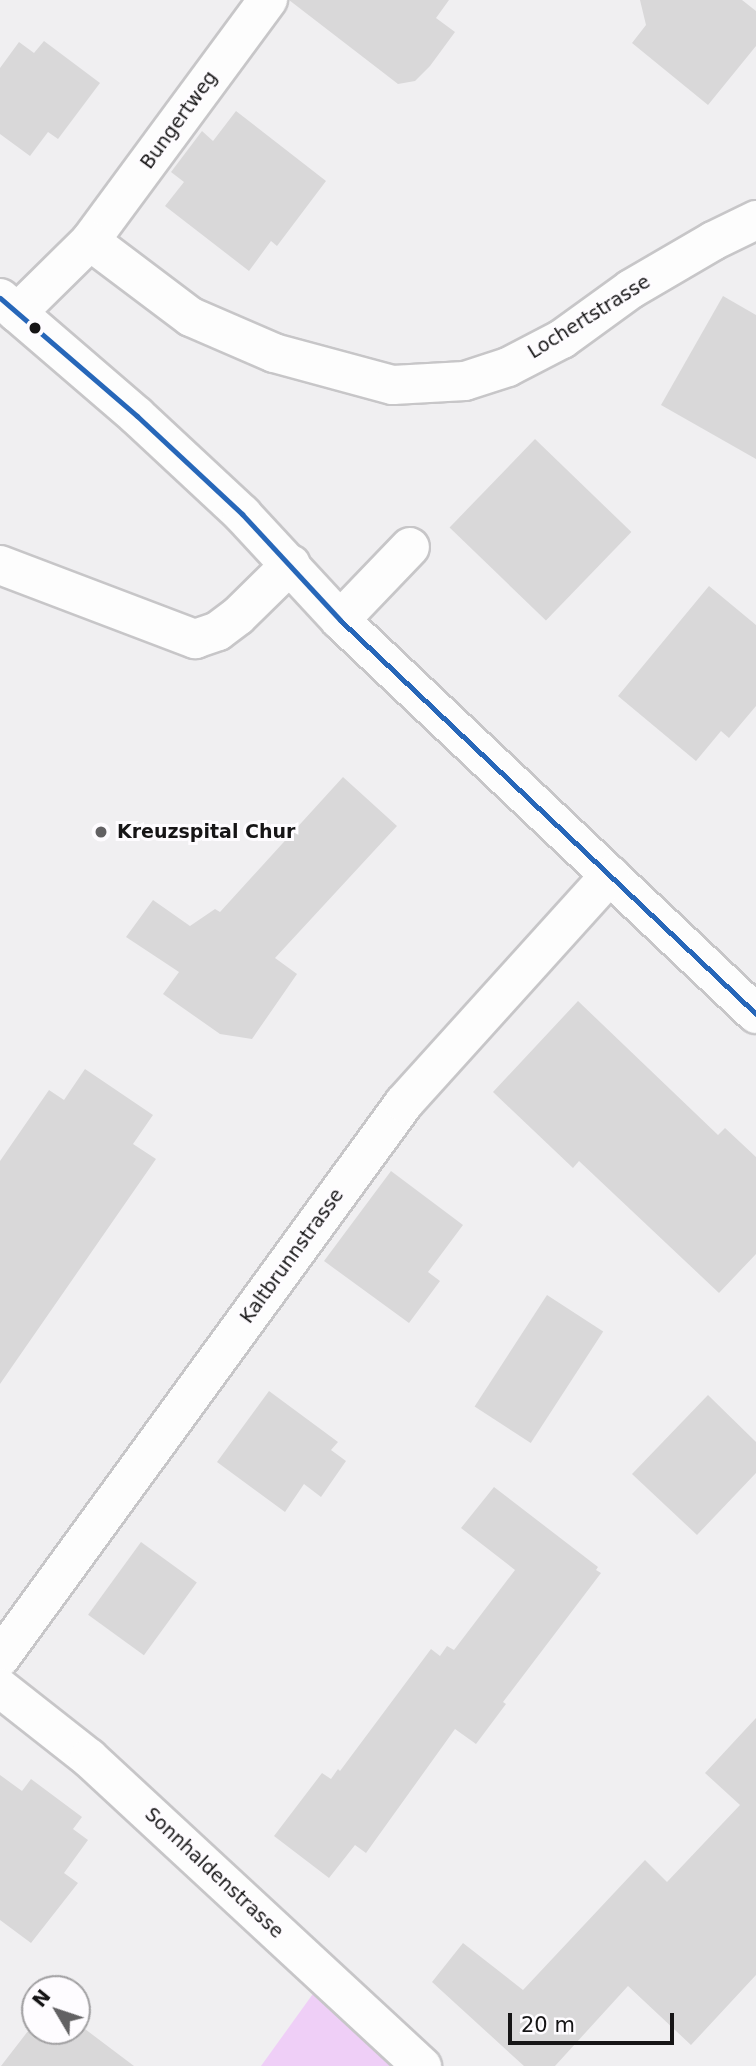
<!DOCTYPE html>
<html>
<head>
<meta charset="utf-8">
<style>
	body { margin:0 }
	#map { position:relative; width:756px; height:2066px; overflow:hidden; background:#f0eff1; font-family:"DejaVu Sans",sans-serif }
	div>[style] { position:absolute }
	.green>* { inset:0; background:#efcff7 }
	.building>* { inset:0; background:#d9d8d9; transform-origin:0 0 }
	.roads { filter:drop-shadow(2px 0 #c7c6c8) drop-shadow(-2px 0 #c7c6c8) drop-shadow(0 2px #c7c6c8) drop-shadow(0 -2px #c7c6c8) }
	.minor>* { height:38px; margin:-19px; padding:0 19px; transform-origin:19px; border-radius:19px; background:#fdfdfd }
	.bus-1>* { height:5px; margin:-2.5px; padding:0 2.5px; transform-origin:2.5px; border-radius:2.5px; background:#2767b9 }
	.dots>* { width:19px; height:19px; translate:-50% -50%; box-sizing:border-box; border:4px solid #fefcff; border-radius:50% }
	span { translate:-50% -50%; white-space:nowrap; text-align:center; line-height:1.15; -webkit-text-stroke:6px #fefcff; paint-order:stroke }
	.street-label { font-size:19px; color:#161516 }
	.poi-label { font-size:19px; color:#161516; font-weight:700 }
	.left { translate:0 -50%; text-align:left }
	.north { position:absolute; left:21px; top:1975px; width:70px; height:70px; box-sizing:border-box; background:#fefcff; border:2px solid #a1a0a2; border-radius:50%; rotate:309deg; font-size:19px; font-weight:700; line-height:28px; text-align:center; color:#161516 }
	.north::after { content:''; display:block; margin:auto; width:24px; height:32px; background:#626163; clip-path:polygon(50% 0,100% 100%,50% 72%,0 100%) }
	.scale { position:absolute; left:508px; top:2013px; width:166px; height:32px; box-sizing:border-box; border:4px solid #161516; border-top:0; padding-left:9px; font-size:21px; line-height:24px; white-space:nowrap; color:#161516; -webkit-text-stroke:5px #fefcff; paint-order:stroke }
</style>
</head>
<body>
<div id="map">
	<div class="green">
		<div style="clip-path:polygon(315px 1991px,390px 2066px,261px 2066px)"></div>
	</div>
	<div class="building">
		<div style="clip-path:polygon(289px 0,449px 0,436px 18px,455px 32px,430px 66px,415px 81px,398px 84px)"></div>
		<div style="clip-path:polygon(640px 0,742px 0,756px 11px,756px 46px,708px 105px,632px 43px,646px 25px)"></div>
		<div style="clip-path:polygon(44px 41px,100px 83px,58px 139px,48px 132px,30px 156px,0 134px,0 68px,19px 42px,34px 53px)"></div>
		<div style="clip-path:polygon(236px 111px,326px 181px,277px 246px,271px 241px,249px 271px,165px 206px,184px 182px,171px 172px,202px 131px,213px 141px)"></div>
		<div style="clip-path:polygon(723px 296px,756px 315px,756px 459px,661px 405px)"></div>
		<div style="left:535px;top:439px;width:134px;height:123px;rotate:44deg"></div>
		<div style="clip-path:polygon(709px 586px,756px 625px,756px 706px,729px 738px,721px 731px,696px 761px,618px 696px)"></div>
		<div style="clip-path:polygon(343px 777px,397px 826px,275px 958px,297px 974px,252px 1039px,220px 1034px,163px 994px,179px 972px,126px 937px,153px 900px,190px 926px,215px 909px,220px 912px)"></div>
		<div style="clip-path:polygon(578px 1001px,718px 1135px,725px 1128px,756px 1157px,756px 1254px,719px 1293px,579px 1161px,573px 1168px,493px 1092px)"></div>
		<div style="clip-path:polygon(85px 1069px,153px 1115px,133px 1144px,156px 1159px,0 1384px,0 1161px,49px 1090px,64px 1100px)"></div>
		<div style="clip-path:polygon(391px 1171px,463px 1225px,428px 1272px,440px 1281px,409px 1323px,324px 1261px)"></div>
		<div style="left:547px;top:1295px;width:67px;height:133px;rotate:33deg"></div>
		<div style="clip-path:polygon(269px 1391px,338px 1442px,331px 1450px,346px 1461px,321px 1497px,304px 1484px,285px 1512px,217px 1462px)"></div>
		<div style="clip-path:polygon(708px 1395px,756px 1442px,756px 1473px,697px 1535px,632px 1474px)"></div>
		<div style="clip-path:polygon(494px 1487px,598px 1567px,596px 1570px,601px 1573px,503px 1702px,506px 1704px,476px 1744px,455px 1729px,366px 1853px,355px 1845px,329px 1878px,274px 1836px,322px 1773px,331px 1779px,338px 1769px,340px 1771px,431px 1649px,440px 1656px,447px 1646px,454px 1650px,515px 1570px,461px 1528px)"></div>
		<div style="left:141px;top:1542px;width:69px;height:90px;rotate:36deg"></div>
		<div style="clip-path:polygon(756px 1718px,756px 1975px,691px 2045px,628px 1986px,555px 2066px,524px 2066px,432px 1982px,463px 1943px,523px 1990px,645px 1860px,667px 1882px,740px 1805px,705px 1773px)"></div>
		<div style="clip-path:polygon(0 1775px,22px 1791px,31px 1779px,82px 1817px,73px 1829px,88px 1840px,64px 1873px,78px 1883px,31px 1943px,0 1920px)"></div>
		<div style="clip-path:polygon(35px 2022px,35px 2031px,77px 2031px,77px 2023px,134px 2066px,1px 2066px)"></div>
	</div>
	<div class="roads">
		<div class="minor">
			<div style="left:90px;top:241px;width:300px;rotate:-53.6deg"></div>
			<div style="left:0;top:298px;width:181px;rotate:40.7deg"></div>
			<div style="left:137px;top:416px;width:144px;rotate:43deg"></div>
			<div style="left:242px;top:514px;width:144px;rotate:47.2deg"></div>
			<div style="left:340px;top:620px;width:573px;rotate:43.44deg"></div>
			<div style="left:17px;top:313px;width:103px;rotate:-44.6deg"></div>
			<div style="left:90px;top:241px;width:126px;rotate:37deg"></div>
			<div style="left:191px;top:317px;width:90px;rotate:23.4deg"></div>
			<div style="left:274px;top:353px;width:123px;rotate:15.1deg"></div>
			<div style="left:393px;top:385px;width:72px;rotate:-3.2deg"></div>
			<div style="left:465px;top:381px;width:45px;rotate:-18deg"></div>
			<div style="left:508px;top:367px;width:61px;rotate:-27.4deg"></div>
			<div style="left:562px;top:339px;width:85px;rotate:-35.9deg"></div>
			<div style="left:631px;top:289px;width:95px;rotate:-30.3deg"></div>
			<div style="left:713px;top:241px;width:48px;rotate:-26deg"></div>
			<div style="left:0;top:565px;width:209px;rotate:20.8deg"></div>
			<div style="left:195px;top:639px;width:24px;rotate:-19deg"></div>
			<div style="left:218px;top:631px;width:25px;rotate:-37deg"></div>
			<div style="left:238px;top:616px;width:74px;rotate:-44.5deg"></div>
			<div style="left:340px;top:620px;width:101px;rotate:-46.2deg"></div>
			<div style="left:0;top:1658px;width:686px;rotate:-53.95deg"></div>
			<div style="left:404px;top:1103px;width:307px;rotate:-47.9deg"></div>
			<div style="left:0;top:1688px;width:113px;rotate:38.2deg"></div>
			<div style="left:89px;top:1758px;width:454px;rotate:42.8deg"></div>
		</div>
	</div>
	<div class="bus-1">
		<div style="left:0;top:298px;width:181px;rotate:40.7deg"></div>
		<div style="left:137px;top:416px;width:144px;rotate:43deg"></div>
		<div style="left:242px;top:514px;width:144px;rotate:47.2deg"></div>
		<div style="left:340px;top:620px;width:573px;rotate:43.44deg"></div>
	</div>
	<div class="dots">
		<div style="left:35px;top:328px;background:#161516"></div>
		<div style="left:101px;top:832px;background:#626163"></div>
	</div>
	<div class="street-label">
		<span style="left:179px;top:120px;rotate:-54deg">Bungertweg</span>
		<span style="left:589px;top:317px;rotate:-32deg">Lochertstrasse</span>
		<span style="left:292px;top:1256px;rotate:-54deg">Kaltbrunnstrasse</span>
		<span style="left:214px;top:1873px;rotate:43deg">Sonnhaldenstrasse</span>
	</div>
	<div class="poi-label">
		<span class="left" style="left:117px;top:832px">Kreuzspital Chur</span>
	</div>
	<div class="north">N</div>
	<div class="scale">20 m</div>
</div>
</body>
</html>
